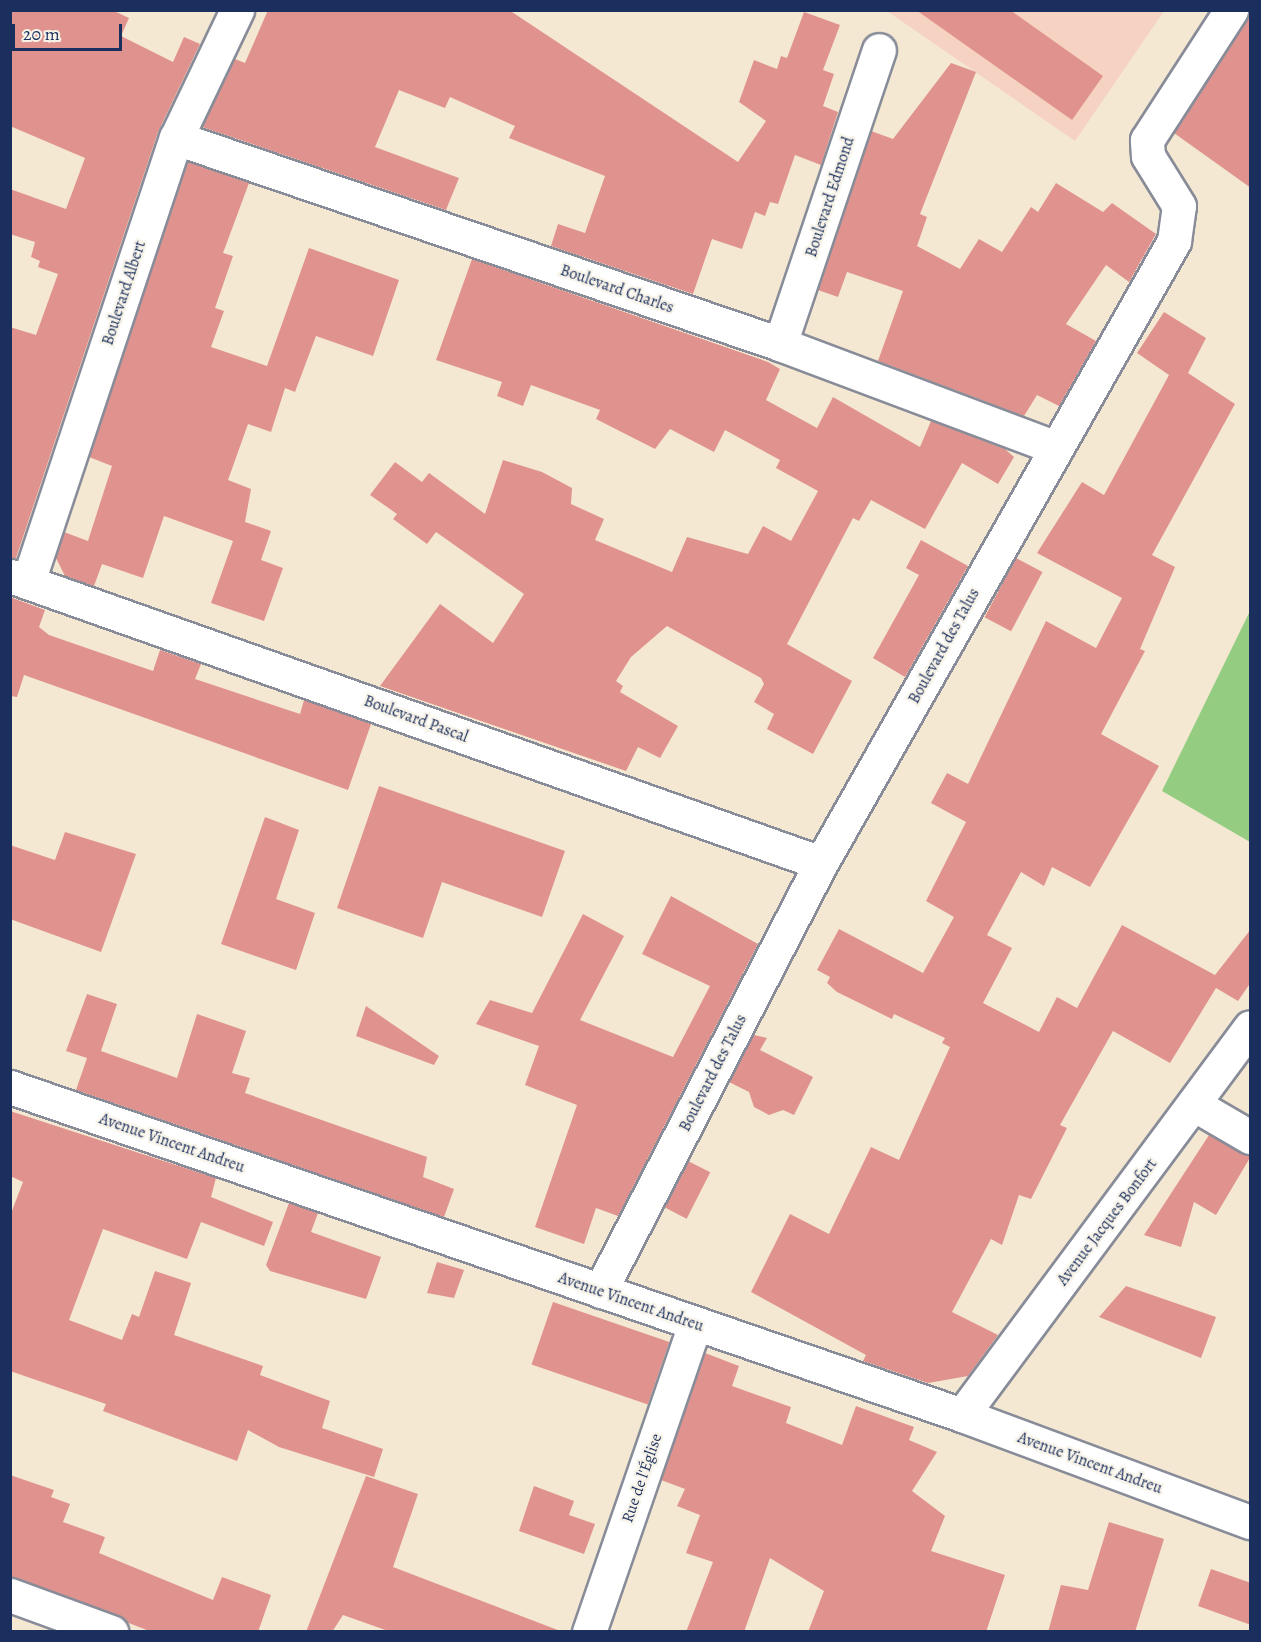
<!DOCTYPE html>
<html>
<head>
<meta charset="utf-8">
<style>
	body { margin:0 }
	#map { position:relative; width:1261px; height:1642px; overflow:hidden; background:#f4e8d3; font-family:Alegreya,serif }
	div>[style] { position:absolute }
	.built>* { inset:0; background:#f6d2c3 }
	.green>* { inset:0; background:#94cd81 }
	.building>* { inset:0; background:#e0938e; transform-origin:0 0 }
	.roads { filter:drop-shadow(2px 0 #888c98) drop-shadow(-2px 0 #888c98) drop-shadow(0 2px #888c98) drop-shadow(0 -2px #888c98) }
	.minor>* { height:33px; margin:-16.5px; padding:0 16.5px; transform-origin:16.5px; border-radius:16.5px; background:#fff }
	span { translate:-50% -50%; white-space:nowrap; text-align:center; line-height:1.15; -webkit-text-stroke:4.5px #f7f3e8; paint-order:stroke }
	.street-label { font-size:16px; color:#1b2f5e }
	.frame { position:absolute; inset:0; border:12px solid #1b2f5e; pointer-events:none }
	.scale { position:absolute; left:12px; top:24px; width:110px; height:27px; box-sizing:border-box; border:3px solid #1b2f5e; border-top:0; padding-left:8px; font-size:18px; line-height:21px; white-space:nowrap; color:#1b2f5e; -webkit-text-stroke:4px #f7f3e8; paint-order:stroke }
</style>
</head>
<body>
<div id="map">
	<div class="built">
		<div style="clip-path:polygon(887px 11px,1164px 11px,1075px 141px)"></div>
	</div>
	<div class="green">
		<div style="clip-path:polygon(1250px 611px,1250px 842px,1162px 791px)"></div>
	</div>
	<div class="building">
		<div style="clip-path:polygon(10px 10px,112px 10px,129px 18px,121px 36px,173px 62px,184px 37px,200px 44px,158px 132px,16px 558px,10px 558px,10px 327px,36px 335px,58px 274px,38px 267px,40px 261px,31px 257px,35px 242px,10px 234px,10px 189px,66px 209px,85px 158px,10px 126px)"></div>
		<div style="clip-path:polygon(268px 10px,509px 10px,738px 162px,766px 121px,739px 102px,754px 60px,777px 69px,781px 56px,787px 58px,804px 12px,840px 25px,823px 70px,834px 74px,823px 106px,838px 112px,821px 165px,795px 155px,778px 204px,770px 202px,765px 216px,755px 212px,742px 249px,712px 239px,693px 294px,551px 246px,558px 224px,585px 233px,605px 176px,509px 138px,515px 126px,450px 97px,445px 108px,399px 90px,375px 147px,459px 178px,446px 210px,202px 127px,235px 59px,245px 63px)"></div>
		<div style="clip-path:polygon(916px 10px,1010px 10px,1103px 76px,1072px 120px)"></div>
		<div style="clip-path:polygon(1251px 10px,1251px 188px,1174px 133px)"></div>
		<div style="clip-path:polygon(951px 63px,976px 72px,920px 214px,927px 217px,917px 246px,960px 269px,979px 239px,1002px 252px,1031px 207px,1038px 212px,1056px 183px,1103px 212px,1112px 203px,1156px 234px,1129px 282px,1106px 265px,1066px 324px,1096px 341px,1059px 406px,1037px 395px,1024px 416px,878px 361px,903px 291px,847px 272px,838px 297px,818px 290px,871px 131px,893px 139px)"></div>
		<div style="clip-path:polygon(188px 162px,249px 183px,223px 253px,233px 256px,215px 308px,224px 311px,211px 347px,267px 366px,309px 248px,399px 280px,373px 356px,316px 336px,295px 392px,285px 388px,271px 432px,248px 424px,228px 480px,251px 489px,245px 522px,271px 531px,261px 560px,283px 568px,264px 621px,211px 603px,233px 541px,164px 516px,143px 578px,102px 564px,94px 586px,65px 576px,56px 558px,64px 532px,88px 541px,112px 466px,89px 457px)"></div>
		<div style="clip-path:polygon(472px 259px,768px 362px,780px 369px,766px 400px,817px 428px,833px 397px,920px 447px,931px 421px,1005px 449px,1014px 457px,998px 484px,962px 463px,925px 529px,871px 500px,859px 521px,853px 518px,787px 644px,852px 681px,813px 754px,767px 729px,774px 714px,754px 702px,764px 684px,761px 678px,667px 626px,631px 657px,616px 681px,623px 686px,620px 692px,678px 726px,660px 758px,638px 747px,626px 771px,380px 686px,440px 604px,493px 643px,524px 594px,436px 532px,427px 544px,393px 519px,397px 514px,370px 495px,395px 462px,422px 482px,429px 473px,485px 514px,503px 460px,542px 472px,572px 488px,571px 504px,604px 519px,595px 540px,672px 572px,687px 537px,748px 554px,763px 526px,791px 541px,818px 491px,776px 468px,780px 460px,725px 430px,714px 452px,670px 429px,655px 449px,596px 419px,600px 410px,531px 385px,523px 406px,497px 396px,502px 382px,436px 360px)"></div>
		<div style="clip-path:polygon(1164px 312px,1206px 338px,1188px 373px,1235px 404px,1152px 555px,1175px 567px,1140px 649px,1145px 651px,1101px 734px,1159px 766px,1090px 887px,1052px 867px,1044px 886px,1021px 872px,987px 935px,1012px 948px,983px 1003px,1039px 1032px,1057px 997px,1077px 1008px,1122px 925px,1215px 975px,1251px 929px,1251px 982px,1238px 1001px,1216px 988px,1170px 1063px,1113px 1031px,1060px 1125px,1067px 1128px,1031px 1199px,1019px 1195px,1002px 1245px,991px 1239px,952px 1312px,998px 1335px,968px 1376px,928px 1383px,863px 1361px,866px 1355px,751px 1292px,790px 1214px,829px 1234px,871px 1147px,899px 1160px,950px 1047px,942px 1043px,945px 1038px,894px 1014px,892px 1019px,837px 992px,827px 983px,830px 977px,817px 970px,839px 929px,923px 973px,954px 917px,926px 901px,966px 822px,931px 803px,947px 773px,968px 784px,1046px 621px,1096px 648px,1122px 598px,1037px 553px,1082px 482px,1104px 495px,1169px 375px,1137px 353px)"></div>
		<div style="clip-path:polygon(921px 540px,968px 566px,905px 677px,873px 658px,919px 575px,906px 568px)"></div>
		<div style="left:1016px;top:558px;width:30px;height:67px;rotate:28deg"></div>
		<div style="clip-path:polygon(10px 597px,45px 610px,39px 627px,49px 635px,153px 671px,160px 650px,201px 664px,195px 679px,300px 714px,304px 700px,371px 724px,348px 790px,24px 675px,17px 697px,10px 696px)"></div>
		<div style="clip-path:polygon(379px 786px,565px 851px,542px 917px,442px 882px,423px 938px,337px 908px)"></div>
		<div style="clip-path:polygon(265px 817px,299px 830px,276px 899px,315px 913px,296px 970px,221px 944px)"></div>
		<div style="clip-path:polygon(65px 832px,136px 854px,101px 952px,10px 919px,10px 845px,55px 860px)"></div>
		<div style="clip-path:polygon(671px 896px,758px 944px,618px 1216px,596px 1208px,584px 1244px,535px 1227px,577px 1105px,525px 1085px,539px 1046px,476px 1024px,490px 1000px,532px 1013px,583px 914px,624px 936px,580px 1020px,673px 1057px,710px 986px,642px 954px)"></div>
		<div style="clip-path:polygon(87px 994px,117px 1004px,101px 1051px,177px 1078px,197px 1014px,246px 1031px,232px 1073px,250px 1078px,245px 1093px,427px 1157px,423px 1177px,454px 1189px,444px 1217px,76px 1090px,87px 1058px,66px 1051px)"></div>
		<div style="clip-path:polygon(366px 1006px,439px 1056px,434px 1065px,356px 1036px)"></div>
		<div style="clip-path:polygon(754px 1035px,767px 1038px,760px 1050px,813px 1077px,794px 1115px,783px 1110px,769px 1115px,754px 1107px,749px 1092px,729px 1082px)"></div>
		<div style="clip-path:polygon(10px 1111px,216px 1178px,211px 1197px,273px 1222px,264px 1246px,201px 1222px,187px 1259px,103px 1229px,69px 1320px,122px 1340px,132px 1314px,139px 1317px,155px 1271px,191px 1283px,174px 1335px,263px 1366px,260px 1375px,330px 1401px,322px 1428px,383px 1449px,374px 1477px,279px 1447px,248px 1430px,237px 1461px,103px 1411px,106px 1404px,10px 1371px,10px 1216px,23px 1182px,10px 1176px)"></div>
		<div style="clip-path:polygon(1209px 1135px,1251px 1156px,1216px 1215px,1194px 1202px,1181px 1247px,1144px 1235px)"></div>
		<div style="left:688px;top:1161px;width:25px;height:52px;rotate:27deg"></div>
		<div style="clip-path:polygon(289px 1203px,318px 1213px,311px 1232px,381px 1257px,366px 1299px,270px 1271px,266px 1265px)"></div>
		<div style="clip-path:polygon(437px 1262px,464px 1270px,454px 1298px,427px 1293px)"></div>
		<div style="clip-path:polygon(1126px 1286px,1216px 1317px,1201px 1358px,1099px 1317px)"></div>
		<div style="left:553px;top:1302px;width:123px;height:66px;rotate:19deg"></div>
		<div style="clip-path:polygon(705px 1353px,739px 1366px,732px 1386px,791px 1407px,786px 1423px,842px 1445px,856px 1406px,914px 1427px,909px 1440px,937px 1452px,912px 1491px,945px 1516px,931px 1551px,1005px 1575px,986px 1632px,808px 1632px,824px 1591px,770px 1558px,744px 1632px,686px 1632px,713px 1562px,686px 1553px,700px 1515px,677px 1506px,685px 1489px,661px 1480px)"></div>
		<div style="clip-path:polygon(10px 1475px,54px 1490px,51px 1497px,70px 1504px,63px 1522px,105px 1537px,99px 1553px,213px 1600px,222px 1577px,271px 1595px,258px 1632px,152px 1632px,10px 1577px)"></div>
		<div style="clip-path:polygon(366px 1476px,418px 1494px,393px 1567px,563px 1632px,391px 1632px,343px 1615px,332px 1632px,306px 1632px)"></div>
		<div style="clip-path:polygon(534px 1486px,574px 1501px,569px 1515px,595px 1524px,584px 1554px,519px 1531px)"></div>
		<div style="clip-path:polygon(1109px 1522px,1164px 1539px,1135px 1632px,1048px 1632px,1061px 1585px,1088px 1590px)"></div>
		<div style="clip-path:polygon(1211px 1569px,1251px 1583px,1251px 1625px,1198px 1606px)"></div>
	</div>
	<div class="roads">
		<div class="minor">
			<div style="left:176px;top:138px;width:638px;rotate:18.83deg"></div>
			<div style="left:780px;top:344px;width:295px;rotate:20.6deg"></div>
			<div style="left:780px;top:344px;width:310px;rotate:-71.4deg"></div>
			<div style="left:10px;top:576px;width:860px;rotate:19.49deg"></div>
			<div style="left:28px;top:582px;width:468px;rotate:-71.6deg"></div>
			<div style="left:176px;top:138px;width:142px;rotate:-64.5deg"></div>
			<div style="left:10px;top:1087px;width:1007px;rotate:19.01deg"></div>
			<div style="left:962px;top:1415px;width:307px;rotate:20.4deg"></div>
			<div style="left:1195px;top:1105px;width:64px;rotate:30.2deg"></div>
			<div style="left:600px;top:1291px;width:482px;rotate:-62.7deg"></div>
			<div style="left:821px;top:863px;width:715px;rotate:-60.42deg"></div>
			<div style="left:1174px;top:241px;width:35px;rotate:-82deg"></div>
			<div style="left:1179px;top:206px;width:59px;rotate:-121.8deg"></div>
			<div style="left:1148px;top:156px;width:16px;rotate:-94deg"></div>
			<div style="left:1147px;top:140px;width:155px;rotate:-57.1deg"></div>
			<div style="left:962px;top:1415px;width:483px;rotate:-53.4deg"></div>
			<div style="left:10px;top:1595px;width:108px;rotate:20.1deg"></div>
			<div style="left:589px;top:1632px;width:326px;rotate:-71deg"></div>
		</div>
	</div>
	<div class="street-label">
		<span style="left:830px;top:197px;rotate:-72deg">Boulevard Edmond</span>
		<span style="left:617px;top:289px;rotate:19deg">Boulevard Charles</span>
		<span style="left:124px;top:293px;rotate:-72deg">Boulevard Albert</span>
		<span style="left:944px;top:646px;rotate:-61deg">Boulevard des Talus</span>
		<span style="left:416px;top:719px;rotate:20deg">Boulevard Pascal</span>
		<span style="left:713px;top:1073px;rotate:-63deg">Boulevard des Talus</span>
		<span style="left:172px;top:1143px;rotate:19deg">Avenue Vincent Andreu</span>
		<span style="left:1107px;top:1222px;rotate:-53deg">Avenue Jacques Bonfort</span>
		<span style="left:631px;top:1302px;rotate:19deg">Avenue Vincent Andreu</span>
		<span style="left:1090px;top:1463px;rotate:20deg">Avenue Vincent Andreu</span>
		<span style="left:642px;top:1478px;rotate:-71deg">Rue de l'Église</span>
	</div>
	<div class="frame"></div>
	<div class="scale">20 m</div>
</div>
</body>
</html>
